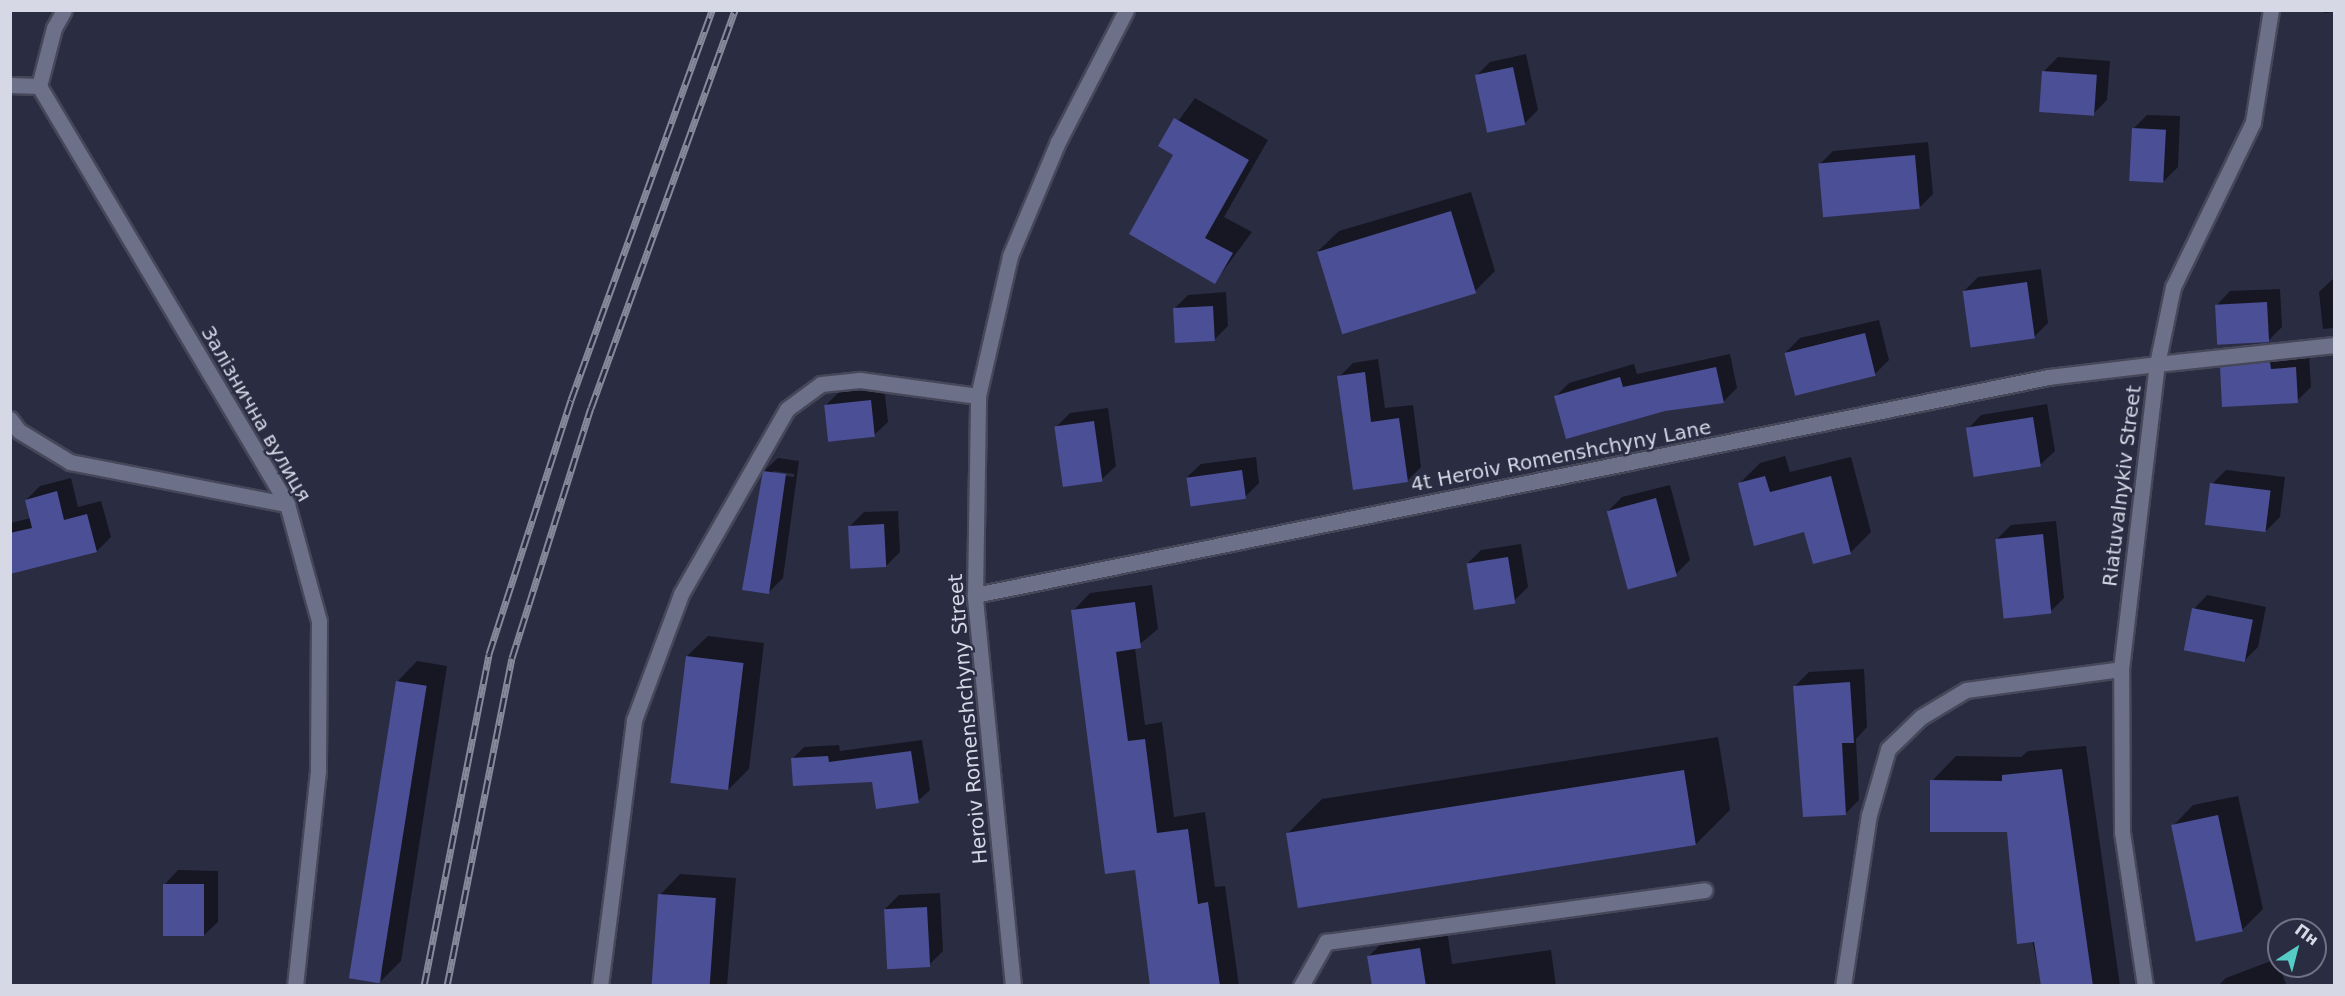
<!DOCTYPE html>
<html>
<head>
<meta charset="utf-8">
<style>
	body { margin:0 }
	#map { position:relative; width:2345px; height:996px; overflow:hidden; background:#2a2c42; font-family:"DejaVu Sans",sans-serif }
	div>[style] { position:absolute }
	.shadow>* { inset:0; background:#0007 }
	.building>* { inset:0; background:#4b4f95; transform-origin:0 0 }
	.roads { filter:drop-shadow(2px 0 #464759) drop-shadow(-2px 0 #464759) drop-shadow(0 2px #464759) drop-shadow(0 -2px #464759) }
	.service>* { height:15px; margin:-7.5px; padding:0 7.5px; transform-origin:7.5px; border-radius:7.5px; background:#6c7089 }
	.minor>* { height:15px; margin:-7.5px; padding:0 7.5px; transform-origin:7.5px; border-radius:7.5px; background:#6c7089 }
	.tertiary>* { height:15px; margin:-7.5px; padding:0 7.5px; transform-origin:7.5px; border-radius:7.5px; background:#6c7089 }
	.rail>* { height:7px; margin-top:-3.5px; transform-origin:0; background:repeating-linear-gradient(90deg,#2a2c42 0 14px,#87899a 0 28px); box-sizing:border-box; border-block:2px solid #87899a }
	span { translate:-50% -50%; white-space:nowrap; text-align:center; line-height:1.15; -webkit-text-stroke:4.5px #2a2c42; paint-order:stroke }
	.street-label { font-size:20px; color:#d6d8e6 }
	.frame { position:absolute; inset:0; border:12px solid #d6d8e6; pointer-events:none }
	.north { position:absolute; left:2267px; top:918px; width:60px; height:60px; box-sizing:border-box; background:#2a2c42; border:2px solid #6f7184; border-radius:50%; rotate:36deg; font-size:16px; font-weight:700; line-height:24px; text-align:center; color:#d6d8e6 }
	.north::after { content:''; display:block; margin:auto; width:21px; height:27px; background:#55cdc6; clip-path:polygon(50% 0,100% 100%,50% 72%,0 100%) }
</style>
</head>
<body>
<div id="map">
	<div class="shadow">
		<div style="clip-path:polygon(2323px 10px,2334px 10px,2334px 12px,2324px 13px)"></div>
		<div style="clip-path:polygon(1526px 54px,1538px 110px,1524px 124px,1476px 76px,1490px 62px)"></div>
		<div style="clip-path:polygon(2058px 57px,2110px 61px,2107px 100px,2093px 114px,2044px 71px)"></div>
		<div style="clip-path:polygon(1195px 98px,1268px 140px,1224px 217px,1252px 232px,1215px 282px,1175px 155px,1160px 146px)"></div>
		<div style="clip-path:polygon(2147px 115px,2180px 116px,2178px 167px,2164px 181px,2133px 129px)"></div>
		<div style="clip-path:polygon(1928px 142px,1933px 194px,1919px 208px,1819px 165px,1833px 151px)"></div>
		<div style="clip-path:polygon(1471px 192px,1495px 271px,1475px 291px,1318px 251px,1339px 231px)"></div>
		<div style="clip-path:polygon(2041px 269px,2048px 323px,2034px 337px,1964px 291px,1978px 277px)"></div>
		<div style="clip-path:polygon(2334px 278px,2334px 328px,2323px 329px,2319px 292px)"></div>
		<div style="clip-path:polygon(2280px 289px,2282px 327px,2268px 341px,2217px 305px,2230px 291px)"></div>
		<div style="clip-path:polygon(1226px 292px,1228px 326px,1214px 340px,1174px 309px,1188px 295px)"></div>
		<div style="clip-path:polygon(1879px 320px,1889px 360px,1875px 374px,1786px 352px,1800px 338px)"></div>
		<div style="clip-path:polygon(1730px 354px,1737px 388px,1723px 402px,1555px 397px,1569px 383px,1634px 364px,1637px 374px)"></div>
		<div style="clip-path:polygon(2235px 354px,2309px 354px,2311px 387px,2297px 401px,2222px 368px)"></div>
		<div style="clip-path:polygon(1378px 359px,1385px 408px,1413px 405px,1421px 467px,1407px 481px,1339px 377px,1353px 363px)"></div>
		<div style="clip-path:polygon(884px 386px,888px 422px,874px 435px,826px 405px,840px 391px)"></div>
		<div style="clip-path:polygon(2047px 404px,2055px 451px,2041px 464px,1975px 475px,1968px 429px,1981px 415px)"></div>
		<div style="clip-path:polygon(1108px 408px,1116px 466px,1102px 479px,1056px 427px,1070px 413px)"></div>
		<div style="clip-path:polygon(1785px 456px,1790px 472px,1851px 457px,1871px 532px,1850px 553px,1806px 531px,1739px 484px,1760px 463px)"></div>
		<div style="clip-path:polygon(1256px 457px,1259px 483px,1245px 497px,1187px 477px,1201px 464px)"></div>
		<div style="clip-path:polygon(evenodd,778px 458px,799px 461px,783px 578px,769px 592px,764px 471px,778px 458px,773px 471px,794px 474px,794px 477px,773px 474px,773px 471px)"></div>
		<div style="clip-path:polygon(2226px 470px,2285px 477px,2280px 517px,2266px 531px,2212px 484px)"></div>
		<div style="clip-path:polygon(71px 478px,78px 507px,101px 501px,111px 537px,97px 551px,10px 573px,10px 523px,31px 518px,26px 500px,40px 486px)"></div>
		<div style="clip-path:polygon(1670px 485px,1690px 560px,1676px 574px,1608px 511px,1622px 497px)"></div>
		<div style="clip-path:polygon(898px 511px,900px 552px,886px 566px,850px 526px,864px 512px)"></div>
		<div style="clip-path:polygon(2056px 521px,2064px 598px,2050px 612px,1997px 539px,2011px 525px)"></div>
		<div style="clip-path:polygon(1521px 544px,1528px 587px,1514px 601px,1467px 564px,1481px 550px)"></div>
		<div style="clip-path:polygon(1152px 585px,1158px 629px,1135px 648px,1145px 725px,1162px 722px,1174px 817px,1205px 812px,1215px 887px,1225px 886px,1239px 986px,1152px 986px,1136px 868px,1073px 611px,1090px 593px)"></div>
		<div style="clip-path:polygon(2207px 595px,2266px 607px,2258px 647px,2244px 661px,2194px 609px)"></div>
		<div style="clip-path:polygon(708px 636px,764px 643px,749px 769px,729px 789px,687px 656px)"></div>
		<div style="clip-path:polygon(417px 661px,447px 666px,401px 961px,381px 981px,397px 682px)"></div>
		<div style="clip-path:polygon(1864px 669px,1867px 727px,1856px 739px,1859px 800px,1845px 814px,1795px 686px,1809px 672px)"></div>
		<div style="clip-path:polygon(1718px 737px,1730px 810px,1696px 844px,1288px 833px,1322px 799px)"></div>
		<div style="clip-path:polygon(922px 740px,930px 790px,918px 801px,873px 781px,793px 758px,804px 747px,839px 745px,840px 751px)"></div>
		<div style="clip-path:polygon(2086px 746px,2120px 986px,2042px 986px,2008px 830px,1932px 781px,1956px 756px,2021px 757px,2028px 751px)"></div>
		<div style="clip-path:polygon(2238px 796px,2263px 909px,2243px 929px,2198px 939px,2173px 826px,2193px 805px)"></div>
		<div style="clip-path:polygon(178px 870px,218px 871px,218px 922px,204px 935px,165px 884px)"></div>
		<div style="clip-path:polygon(680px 874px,736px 878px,727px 986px,652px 986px,660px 895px)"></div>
		<div style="clip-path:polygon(940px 893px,943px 951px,929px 965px,885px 909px,899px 895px)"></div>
		<div style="clip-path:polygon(1446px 923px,1452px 964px,1551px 950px,1556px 986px,1373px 986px,1369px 956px,1395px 930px)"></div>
		<div style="clip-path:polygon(2276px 959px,2287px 986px,2218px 986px,2226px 978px)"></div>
	</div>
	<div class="building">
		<div style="left:1513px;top:67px;width:59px;height:39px;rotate:78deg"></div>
		<div style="left:2042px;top:71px;width:55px;height:41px;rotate:4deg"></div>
		<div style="clip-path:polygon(1174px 118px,1249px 160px,1205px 238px,1233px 253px,1215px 284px,1129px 234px,1173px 155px,1158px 146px)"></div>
		<div style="left:2132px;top:128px;width:34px;height:53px;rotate:3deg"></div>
		<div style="left:1915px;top:155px;width:54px;height:97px;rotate:85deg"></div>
		<div style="left:1451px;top:211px;width:86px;height:140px;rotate:73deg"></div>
		<div style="left:2027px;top:282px;width:57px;height:65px;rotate:82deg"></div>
		<div style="left:2267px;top:302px;width:40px;height:52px;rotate:87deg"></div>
		<div style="left:1213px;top:306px;width:35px;height:40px;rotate:87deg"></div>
		<div style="left:1865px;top:333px;width:44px;height:83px;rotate:76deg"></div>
		<div style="clip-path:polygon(2270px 362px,2271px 369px,2296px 367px,2298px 403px,2222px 407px,2220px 367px)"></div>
		<div style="clip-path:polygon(1716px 367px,1724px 403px,1665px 411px,1566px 439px,1554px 396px,1620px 377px,1623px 387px)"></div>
		<div style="clip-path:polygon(1365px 372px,1371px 422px,1399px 418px,1408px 482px,1353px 490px,1337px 376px)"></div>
		<div style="left:871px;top:400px;width:37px;height:47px;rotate:84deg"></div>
		<div style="left:2033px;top:417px;width:50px;height:68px;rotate:81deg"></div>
		<div style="left:1094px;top:421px;width:61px;height:40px;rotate:82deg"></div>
		<div style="left:1242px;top:470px;width:29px;height:56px;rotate:82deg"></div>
		<div style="clip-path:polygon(763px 471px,786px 474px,769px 594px,742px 590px)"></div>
		<div style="clip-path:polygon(1765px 476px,1770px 492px,1831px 476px,1851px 554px,1813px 564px,1804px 532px,1754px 546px,1738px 483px)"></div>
		<div style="left:2210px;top:483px;width:61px;height:42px;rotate:7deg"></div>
		<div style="clip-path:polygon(57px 491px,64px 520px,87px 514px,97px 552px,10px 574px,10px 533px,32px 528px,25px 500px)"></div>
		<div style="left:1656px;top:498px;width:81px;height:51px;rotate:75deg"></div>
		<div style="left:884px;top:524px;width:43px;height:36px;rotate:87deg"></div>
		<div style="left:2043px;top:534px;width:80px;height:48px;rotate:84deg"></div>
		<div style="left:1508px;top:557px;width:47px;height:42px;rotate:81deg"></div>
		<div style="clip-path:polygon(1135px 602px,1141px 648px,1116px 652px,1128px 741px,1145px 739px,1157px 833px,1188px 829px,1198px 904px,1208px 902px,1220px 986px,1150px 986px,1135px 870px,1105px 874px,1071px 610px)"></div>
		<div style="left:2192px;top:608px;width:62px;height:43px;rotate:11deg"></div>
		<div style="left:686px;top:656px;width:58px;height:128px;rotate:7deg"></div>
		<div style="left:396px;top:681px;width:31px;height:301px;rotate:9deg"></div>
		<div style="clip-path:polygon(1850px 682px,1854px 743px,1842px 743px,1846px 815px,1803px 817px,1793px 686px)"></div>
		<div style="clip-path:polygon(911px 751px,919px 803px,876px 809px,872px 782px,793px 786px,791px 758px,828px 756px,829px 762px)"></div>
		<div style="clip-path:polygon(2062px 769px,2093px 986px,2041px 986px,2034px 942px,2017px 944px,2007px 832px,1930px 832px,1930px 780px,2002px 781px,2002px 775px)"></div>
		<div style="left:1684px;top:770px;width:76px;height:403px;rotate:81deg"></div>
		<div style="left:2218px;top:815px;width:119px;height:48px;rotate:78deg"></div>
		<div style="left:163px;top:884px;width:41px;height:52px"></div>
		<div style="left:658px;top:894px;width:58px;height:92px;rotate:4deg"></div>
		<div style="left:927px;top:907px;width:60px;height:43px;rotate:87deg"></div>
		<div style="clip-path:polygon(1420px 948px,1426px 986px,1372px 986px,1367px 956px)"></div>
	</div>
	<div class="roads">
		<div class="service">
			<div style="left:10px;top:419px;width:15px;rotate:53deg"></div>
			<div style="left:19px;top:431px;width:60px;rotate:31.3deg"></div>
			<div style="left:70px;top:462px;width:221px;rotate:11deg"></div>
			<div style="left:600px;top:986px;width:268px;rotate:-82.7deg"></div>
			<div style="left:634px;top:720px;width:134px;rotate:-69.5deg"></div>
			<div style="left:681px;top:594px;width:213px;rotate:-60.2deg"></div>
			<div style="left:787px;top:409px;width:42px;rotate:-36.3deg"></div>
			<div style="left:821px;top:384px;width:39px;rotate:-6deg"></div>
			<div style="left:860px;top:380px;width:119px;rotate:7.7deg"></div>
			<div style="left:1301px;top:986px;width:51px;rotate:-60.4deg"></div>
			<div style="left:1326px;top:942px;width:382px;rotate:-7.8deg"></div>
			<div style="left:1843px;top:986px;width:173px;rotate:-81.4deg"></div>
			<div style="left:1869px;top:815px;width:69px;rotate:-73.9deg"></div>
			<div style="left:1888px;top:749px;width:46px;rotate:-44.1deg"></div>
			<div style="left:1921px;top:717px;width:52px;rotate:-31deg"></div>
			<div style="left:1966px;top:690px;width:156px;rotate:-7.7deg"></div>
		</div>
		<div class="minor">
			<div style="left:10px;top:85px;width:29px;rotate:2deg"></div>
			<div style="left:2157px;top:364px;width:178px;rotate:-6.1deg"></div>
		</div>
		<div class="tertiary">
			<div style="left:64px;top:10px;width:21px;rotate:119deg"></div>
			<div style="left:54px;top:28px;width:60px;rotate:104.5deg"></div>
			<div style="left:39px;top:86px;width:486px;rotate:59.3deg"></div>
			<div style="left:287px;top:504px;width:121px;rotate:74.7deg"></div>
			<div style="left:319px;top:621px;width:150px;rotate:90.4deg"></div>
			<div style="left:318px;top:771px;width:216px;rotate:96.1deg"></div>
			<div style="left:975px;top:595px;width:1095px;rotate:-11.48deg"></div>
			<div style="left:2048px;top:377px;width:110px;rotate:-6.8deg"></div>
			<div style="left:1013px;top:986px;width:393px;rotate:-95.6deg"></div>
			<div style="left:975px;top:595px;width:199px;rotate:-89.1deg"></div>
			<div style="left:978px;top:396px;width:144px;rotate:-77.1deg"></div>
			<div style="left:1010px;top:256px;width:124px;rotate:-67.2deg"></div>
			<div style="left:1058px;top:142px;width:148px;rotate:-62.7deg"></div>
			<div style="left:2145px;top:986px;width:155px;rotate:-98.5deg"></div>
			<div style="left:2122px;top:833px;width:164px;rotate:-90.3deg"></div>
			<div style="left:2121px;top:669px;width:307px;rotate:-83.3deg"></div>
			<div style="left:2157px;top:364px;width:79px;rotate:-78.3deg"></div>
			<div style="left:2173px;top:287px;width:183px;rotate:-64.1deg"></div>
			<div style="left:2253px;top:122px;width:113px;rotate:-80.9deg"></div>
		</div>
	</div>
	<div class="rail">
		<div style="left:424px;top:986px;width:338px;rotate:-78.9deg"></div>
		<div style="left:489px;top:654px;width:267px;rotate:-72.1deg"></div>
		<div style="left:571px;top:400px;width:415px;rotate:-70.1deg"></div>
		<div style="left:447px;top:986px;width:334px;rotate:-78.8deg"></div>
		<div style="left:512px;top:658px;width:262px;rotate:-72.5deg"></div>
		<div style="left:591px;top:408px;width:423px;rotate:-70.1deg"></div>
	</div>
	<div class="street-label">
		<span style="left:256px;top:414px;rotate:60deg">Залізнична вулиця</span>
		<span style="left:1561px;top:456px;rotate:-11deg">4t Heroiv Romenshchyny Lane</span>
		<span style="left:2122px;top:486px;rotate:-83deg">Riatuvalnykiv Street</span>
		<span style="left:968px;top:719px;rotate:-95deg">Heroiv Romenshchyny Street</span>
	</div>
	<div class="frame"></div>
	<div class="north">Пн</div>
</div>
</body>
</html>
